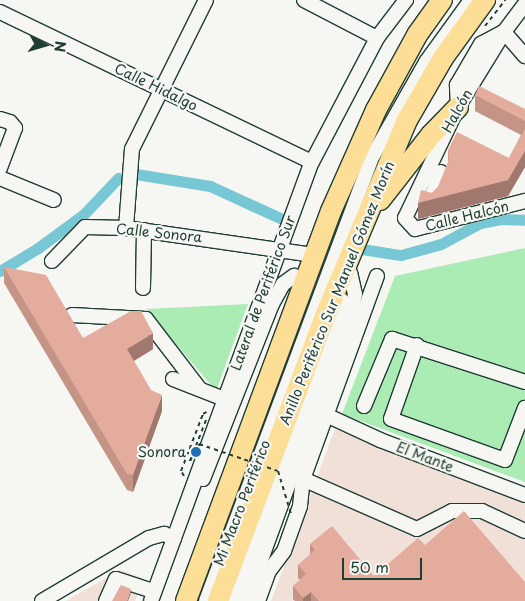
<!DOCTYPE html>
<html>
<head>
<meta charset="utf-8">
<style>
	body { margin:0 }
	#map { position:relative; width:525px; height:601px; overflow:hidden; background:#f6f6f2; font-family:"Playpen Sans",sans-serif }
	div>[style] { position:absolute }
	.built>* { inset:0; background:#f1e0d8 }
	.green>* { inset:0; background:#abecb5 }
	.canal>* { height:11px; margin:-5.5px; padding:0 5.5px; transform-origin:5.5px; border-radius:5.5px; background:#77c7d4 }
	.path>* { height:2px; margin-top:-1px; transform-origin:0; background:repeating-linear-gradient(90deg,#1f3d34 0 4px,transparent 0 8px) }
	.roads { filter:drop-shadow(1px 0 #1f3d34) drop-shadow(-1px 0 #1f3d34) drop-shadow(0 1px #1f3d34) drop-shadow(0 -1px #1f3d34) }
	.minor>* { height:14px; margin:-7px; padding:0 7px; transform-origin:7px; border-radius:7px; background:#f6f6f2 }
	.highway>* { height:20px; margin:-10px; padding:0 10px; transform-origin:10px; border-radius:10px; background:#fdde96 }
	.path-bridge>* { height:2px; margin-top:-1px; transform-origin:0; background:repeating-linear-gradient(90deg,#1f3d34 0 4px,transparent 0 8px) }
	.wall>* { inset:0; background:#c49486 }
	.shaded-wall>* { inset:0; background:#a0786d }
	.building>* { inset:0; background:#e4ac9c }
	.dots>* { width:14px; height:14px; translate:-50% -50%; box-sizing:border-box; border:2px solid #f6f6f2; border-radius:50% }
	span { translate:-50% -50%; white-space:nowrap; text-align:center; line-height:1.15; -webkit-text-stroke:4.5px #f6f6f2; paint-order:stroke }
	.street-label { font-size:14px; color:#1f3d34 }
	.poi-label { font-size:14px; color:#1f3d34 }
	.right { translate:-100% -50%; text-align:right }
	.north { position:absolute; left:20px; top:20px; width:50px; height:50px; -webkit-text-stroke:4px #f6f6f2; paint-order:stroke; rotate:96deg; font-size:14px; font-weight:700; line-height:20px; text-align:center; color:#1f3d34 }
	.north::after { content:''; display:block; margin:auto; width:18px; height:22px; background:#1f3d34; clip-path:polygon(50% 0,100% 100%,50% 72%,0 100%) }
	.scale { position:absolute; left:342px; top:558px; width:80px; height:22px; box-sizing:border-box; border:2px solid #1f3d34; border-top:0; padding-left:6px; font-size:15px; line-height:18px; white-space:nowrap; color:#1f3d34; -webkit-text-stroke:4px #f6f6f2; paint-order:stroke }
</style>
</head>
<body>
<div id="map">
	<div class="built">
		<div style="clip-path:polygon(335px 429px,525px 502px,525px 601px,271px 601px)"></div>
		<div style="clip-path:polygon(120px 570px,143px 578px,135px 601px,66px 601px)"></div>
	</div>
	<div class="green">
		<div style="clip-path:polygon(525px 248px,525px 482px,342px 414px,395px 276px)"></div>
		<div style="clip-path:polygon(248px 304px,216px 391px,146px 309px)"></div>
	</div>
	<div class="canal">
		<div style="left:136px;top:174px;width:75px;rotate:9.2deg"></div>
		<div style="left:210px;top:186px;width:77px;rotate:24.6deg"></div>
		<div style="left:362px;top:249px;width:39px;rotate:9deg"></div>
		<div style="left:401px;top:255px;width:41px;rotate:-15.4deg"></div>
		<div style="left:441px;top:244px;width:44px;rotate:-28.3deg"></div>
		<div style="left:480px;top:223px;width:21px;rotate:-11deg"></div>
		<div style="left:501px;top:219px;width:24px;rotate:2deg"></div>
		<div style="left:0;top:271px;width:44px;rotate:-31.2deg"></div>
		<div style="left:38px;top:248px;width:57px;rotate:-36.5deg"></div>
		<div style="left:84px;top:214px;width:50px;rotate:-46.6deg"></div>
	</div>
	<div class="path">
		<div style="left:485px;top:26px;width:33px;rotate:-52deg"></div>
		<div style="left:184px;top:476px;width:6px;rotate:-121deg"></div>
		<div style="left:181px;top:471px;width:61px;rotate:-68.9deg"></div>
		<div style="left:203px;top:414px;width:6px;rotate:-31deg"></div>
	</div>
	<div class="roads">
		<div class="minor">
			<div style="left:304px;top:0;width:82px;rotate:27.5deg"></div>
			<div style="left:525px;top:4px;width:35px;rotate:127deg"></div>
			<div style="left:504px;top:32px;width:88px;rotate:121.5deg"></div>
			<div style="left:458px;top:107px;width:123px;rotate:115.5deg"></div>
			<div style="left:405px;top:218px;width:15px;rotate:48deg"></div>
			<div style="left:415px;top:229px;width:114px;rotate:-14.3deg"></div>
			<div style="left:0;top:12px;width:346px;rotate:25.7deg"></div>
			<div style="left:458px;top:107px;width:22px;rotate:-93deg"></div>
			<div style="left:457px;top:85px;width:48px;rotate:-59.7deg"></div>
			<div style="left:481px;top:44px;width:26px;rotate:-28deg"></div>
			<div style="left:504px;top:32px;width:32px;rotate:49deg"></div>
			<div style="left:0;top:119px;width:10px;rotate:17deg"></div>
			<div style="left:10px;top:122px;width:8px;rotate:50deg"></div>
			<div style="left:15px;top:128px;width:43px;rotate:110.6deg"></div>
			<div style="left:0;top:178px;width:58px;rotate:22.2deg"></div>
			<div style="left:430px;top:200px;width:30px;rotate:-69deg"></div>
			<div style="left:126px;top:228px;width:79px;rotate:-85.7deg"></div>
			<div style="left:132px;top:149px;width:166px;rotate:-63.6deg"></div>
			<div style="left:52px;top:261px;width:47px;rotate:-45.9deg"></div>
			<div style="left:85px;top:227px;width:41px;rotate:1.4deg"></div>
			<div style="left:126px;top:228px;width:182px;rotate:8.2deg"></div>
			<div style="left:143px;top:288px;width:58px;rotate:-89deg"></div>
			<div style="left:72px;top:315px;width:74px;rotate:3.1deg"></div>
			<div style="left:146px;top:319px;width:87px;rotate:52.5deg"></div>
			<div style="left:417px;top:345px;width:78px;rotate:109.4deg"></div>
			<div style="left:391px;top:419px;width:121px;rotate:19.8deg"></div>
			<div style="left:505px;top:460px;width:56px;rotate:-69deg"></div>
			<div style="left:173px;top:379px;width:55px;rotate:21.4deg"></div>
			<div style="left:364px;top:406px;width:73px;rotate:-67.3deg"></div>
			<div style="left:392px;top:339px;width:140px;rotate:17.9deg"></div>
			<div style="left:326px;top:415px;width:60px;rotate:24.8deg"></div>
			<div style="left:380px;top:440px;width:155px;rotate:20.8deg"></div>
			<div style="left:203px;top:479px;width:188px;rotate:-68.5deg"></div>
			<div style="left:272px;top:304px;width:23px;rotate:-61deg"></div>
			<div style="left:283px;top:284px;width:14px;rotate:-36deg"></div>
			<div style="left:303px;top:479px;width:124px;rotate:23.7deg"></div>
			<div style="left:417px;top:529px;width:39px;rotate:-27deg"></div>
			<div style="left:452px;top:511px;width:30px"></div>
			<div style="left:482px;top:511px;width:47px;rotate:24.9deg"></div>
			<div style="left:42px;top:601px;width:124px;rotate:-30.5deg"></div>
			<div style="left:149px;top:538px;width:16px;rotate:-15deg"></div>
			<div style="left:164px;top:534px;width:11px;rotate:22deg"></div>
			<div style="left:106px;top:601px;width:24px;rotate:-66deg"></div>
			<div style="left:116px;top:579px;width:40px;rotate:18deg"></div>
			<div style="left:151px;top:601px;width:468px;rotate:-69.9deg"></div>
			<div style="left:312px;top:162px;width:140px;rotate:-62.3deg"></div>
			<div style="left:377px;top:38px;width:48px;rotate:-52.7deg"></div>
			<div style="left:206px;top:601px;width:472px;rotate:-69.5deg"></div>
			<div style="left:371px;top:159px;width:112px;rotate:-60.4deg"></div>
			<div style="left:426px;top:62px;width:77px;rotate:-54deg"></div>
			<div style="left:234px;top:601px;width:291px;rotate:-69.7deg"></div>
			<div style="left:335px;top:328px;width:29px;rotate:-78deg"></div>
			<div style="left:246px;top:601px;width:311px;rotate:-70deg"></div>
			<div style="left:352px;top:309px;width:15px;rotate:-79deg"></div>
			<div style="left:355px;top:294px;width:22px;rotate:-103deg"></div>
			<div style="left:258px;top:601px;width:32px;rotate:-70deg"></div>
			<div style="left:269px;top:571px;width:25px;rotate:-53deg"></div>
			<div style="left:284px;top:551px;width:48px;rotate:-70.4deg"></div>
			<div style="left:300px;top:506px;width:27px;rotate:-84deg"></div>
			<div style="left:303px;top:479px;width:216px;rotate:-70deg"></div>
		</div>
		<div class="highway">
			<div style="left:380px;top:200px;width:83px;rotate:-51.9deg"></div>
			<div style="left:431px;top:135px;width:39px;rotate:-46deg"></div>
			<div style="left:186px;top:601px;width:416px;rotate:-69.6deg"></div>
			<div style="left:331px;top:211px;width:111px;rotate:-66deg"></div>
			<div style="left:376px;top:110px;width:85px;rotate:-61.3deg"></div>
			<div style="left:417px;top:35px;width:43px;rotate:-54.5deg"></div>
			<div style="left:218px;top:601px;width:304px;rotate:-69.4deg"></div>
			<div style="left:325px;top:316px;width:210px;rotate:-67.3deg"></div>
			<div style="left:406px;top:122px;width:74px;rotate:-60deg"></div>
			<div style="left:443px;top:58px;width:72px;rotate:-54.1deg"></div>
		</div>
	</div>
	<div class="path-bridge">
		<div style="left:206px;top:420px;width:44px;rotate:111.3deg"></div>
		<div style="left:190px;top:461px;width:19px;rotate:-62deg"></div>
		<div style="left:199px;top:444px;width:83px;rotate:18.9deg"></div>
		<div style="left:278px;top:471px;width:45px;rotate:73.2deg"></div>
	</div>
	<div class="wall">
		<div style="clip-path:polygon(475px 95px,525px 109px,525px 167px,508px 196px,418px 219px,432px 193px,438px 187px,448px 164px,448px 150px,509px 158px,521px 135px,475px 111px)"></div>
		<div style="clip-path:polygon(4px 267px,83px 338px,153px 349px,134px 361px,162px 411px,133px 492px,127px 490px,4px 283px)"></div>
		<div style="clip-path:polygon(310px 544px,374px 576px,425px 545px,525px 601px,295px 601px,293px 599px,293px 586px,300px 580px,298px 578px,298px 565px,310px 555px)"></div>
	</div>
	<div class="shaded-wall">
		<div style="clip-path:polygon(525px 151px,525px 167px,508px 196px,418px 219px,418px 203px)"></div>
		<div style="clip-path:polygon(153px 333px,153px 349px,127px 365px,127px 349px)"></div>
		<div style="clip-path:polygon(162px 395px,162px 411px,133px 492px,133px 475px)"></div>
		<div style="clip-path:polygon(131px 589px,131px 593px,128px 601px,127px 601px)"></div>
		<div style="clip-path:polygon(311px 592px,311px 601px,303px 601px,303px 598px)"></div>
	</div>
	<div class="building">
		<div style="clip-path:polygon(479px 86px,525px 109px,525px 121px,475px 95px)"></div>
		<div style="clip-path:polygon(525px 129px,525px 151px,508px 180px,418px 203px,421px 190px,432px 193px,438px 187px,449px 159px,448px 150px,457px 132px,509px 158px)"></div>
		<div style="clip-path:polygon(4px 267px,46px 275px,83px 338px,131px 311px,141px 311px,153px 333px,127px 349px,151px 390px,162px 395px,133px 475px,127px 474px)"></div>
		<div style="clip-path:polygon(464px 511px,525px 582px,525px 601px,319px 601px,311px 592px,303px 598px,293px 586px,306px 574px,298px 565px,315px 550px,310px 544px,332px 526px,374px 576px,418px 538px,425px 545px)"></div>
		<div style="clip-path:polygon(121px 585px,131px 589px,127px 601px,112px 601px)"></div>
	</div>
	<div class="dots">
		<div style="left:196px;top:452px;background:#1f6fb2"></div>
	</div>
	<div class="street-label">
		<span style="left:156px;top:87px;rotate:26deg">Calle Hidalgo</span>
		<span style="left:457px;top:111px;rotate:-61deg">Halcón</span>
		<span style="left:467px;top:216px;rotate:-14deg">Calle Halcón</span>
		<span style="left:159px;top:233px;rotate:6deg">Calle Sonora</span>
		<span style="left:263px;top:293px;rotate:-70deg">Lateral de Periférico Sur</span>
		<span style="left:337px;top:293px;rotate:-68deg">Anillo Periférico Sur Manuel Gómez Morín</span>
		<span style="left:425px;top:457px;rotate:21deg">El Mante</span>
		<span style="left:242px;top:503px;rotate:-69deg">Mi Macro Periférico</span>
	</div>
	<div class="poi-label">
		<span class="right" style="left:186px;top:452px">Sonora</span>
	</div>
	<div class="north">N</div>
	<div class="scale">50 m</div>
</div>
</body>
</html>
